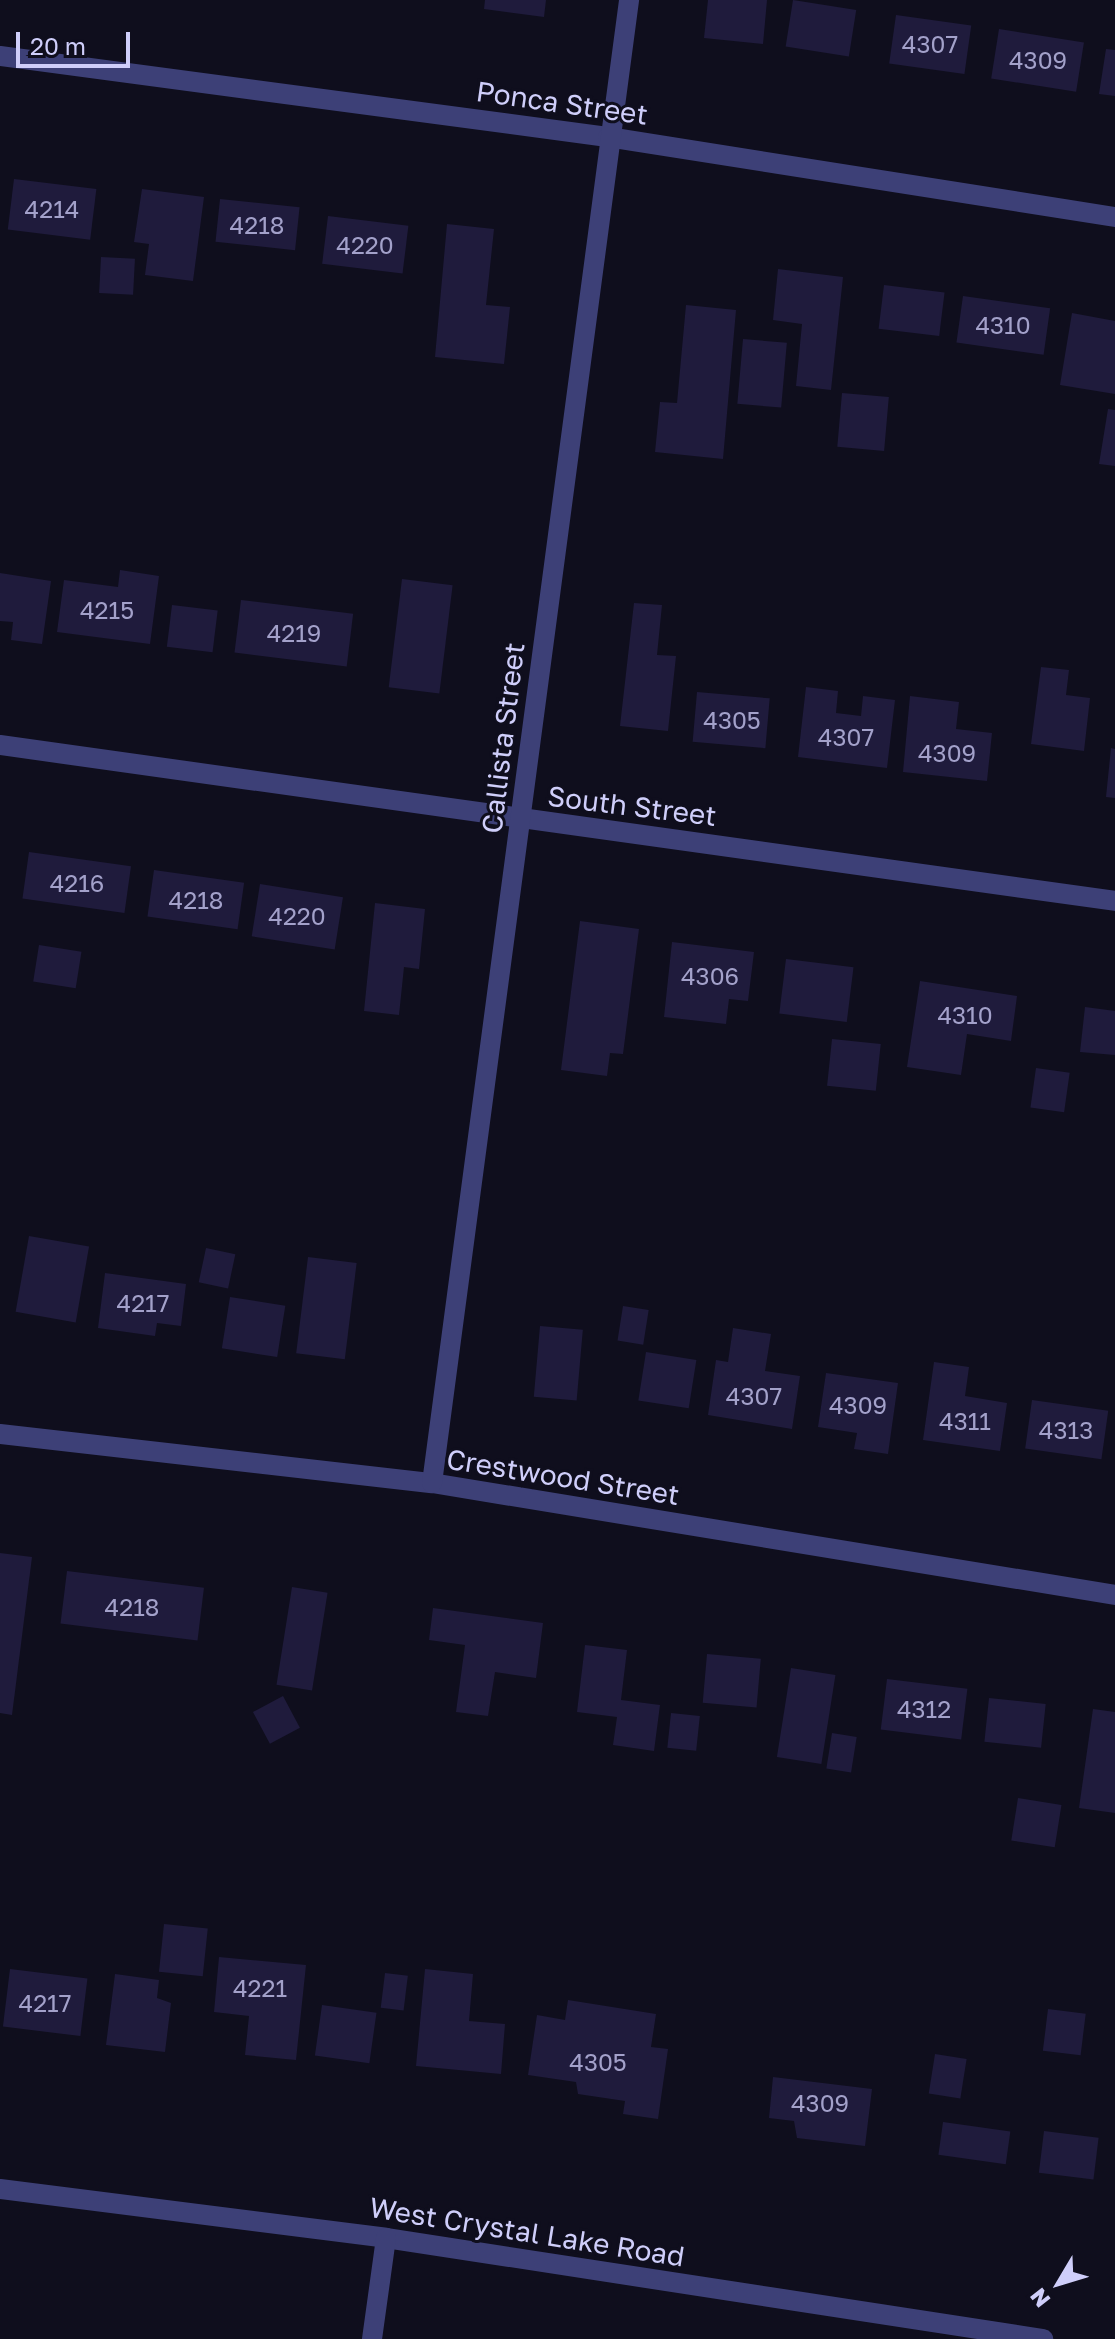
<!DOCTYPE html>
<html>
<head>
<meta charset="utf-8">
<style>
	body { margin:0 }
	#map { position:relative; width:1115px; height:2339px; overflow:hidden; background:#0f0e1d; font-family:"Golos Text",sans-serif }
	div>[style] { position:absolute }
	.building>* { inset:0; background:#1f1b3c; transform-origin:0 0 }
	.minor>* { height:20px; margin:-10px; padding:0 10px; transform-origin:10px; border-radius:10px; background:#3d4077 }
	span { translate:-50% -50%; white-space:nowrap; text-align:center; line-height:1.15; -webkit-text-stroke:6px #0f0e1d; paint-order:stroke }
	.number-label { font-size:24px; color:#a3a1ca }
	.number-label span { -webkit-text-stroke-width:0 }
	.street-label { font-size:28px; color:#cfcefa }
	.north { position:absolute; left:1019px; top:2243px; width:80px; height:80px; -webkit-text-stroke:6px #0f0e1d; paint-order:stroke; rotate:232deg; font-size:22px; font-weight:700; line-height:32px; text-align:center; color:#cfcefa }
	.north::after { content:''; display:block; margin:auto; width:28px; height:36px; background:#cfcefa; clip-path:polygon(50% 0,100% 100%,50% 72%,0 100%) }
	.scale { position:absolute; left:16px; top:32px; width:114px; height:36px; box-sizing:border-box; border:4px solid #cfcefa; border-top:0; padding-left:10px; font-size:24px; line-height:28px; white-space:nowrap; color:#cfcefa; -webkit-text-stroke:6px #0f0e1d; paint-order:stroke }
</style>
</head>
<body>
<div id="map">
	<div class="building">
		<div style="clip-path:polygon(485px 0,546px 0,544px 17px,484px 9px)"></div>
		<div style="clip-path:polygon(708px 0,767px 0,763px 44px,704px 38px)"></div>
		<div style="left:793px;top:0;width:64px;height:47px;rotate:9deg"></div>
		<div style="left:896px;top:15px;width:76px;height:49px;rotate:8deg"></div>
		<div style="left:999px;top:29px;width:86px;height:50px;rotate:9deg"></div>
		<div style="clip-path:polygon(1106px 49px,1115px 50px,1115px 96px,1099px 94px)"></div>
		<div style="left:14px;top:179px;width:83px;height:51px;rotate:7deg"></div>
		<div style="clip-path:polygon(142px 189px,204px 197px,193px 281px,145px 275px,149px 244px,134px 242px)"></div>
		<div style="left:220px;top:199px;width:80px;height:43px;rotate:6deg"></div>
		<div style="left:328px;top:216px;width:81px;height:48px;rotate:7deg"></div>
		<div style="clip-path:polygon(447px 224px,494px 229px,486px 305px,510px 307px,504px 364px,435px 357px)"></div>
		<div style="left:101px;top:257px;width:34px;height:36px;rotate:3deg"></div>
		<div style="clip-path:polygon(778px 269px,843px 277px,831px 390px,796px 386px,802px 324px,773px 320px)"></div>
		<div style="left:884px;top:285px;width:61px;height:44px;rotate:7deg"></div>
		<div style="left:963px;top:296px;width:88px;height:47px;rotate:8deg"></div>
		<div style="clip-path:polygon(686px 305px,736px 310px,723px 459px,655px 452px,660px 402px,677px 403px)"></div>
		<div style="clip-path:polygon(1072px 313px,1115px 321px,1115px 394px,1060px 385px)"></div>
		<div style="left:743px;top:339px;width:44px;height:65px;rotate:5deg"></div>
		<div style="left:842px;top:393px;width:47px;height:54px;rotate:5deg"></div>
		<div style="clip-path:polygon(1108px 409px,1115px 410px,1115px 466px,1099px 464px)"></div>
		<div style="clip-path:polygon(120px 570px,159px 576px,150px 644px,57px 632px,64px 580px,118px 587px)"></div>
		<div style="clip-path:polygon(0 573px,51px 581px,42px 644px,11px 640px,13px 622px,0 621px)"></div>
		<div style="left:402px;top:579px;width:51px;height:109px;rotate:7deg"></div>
		<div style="left:241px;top:600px;width:113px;height:53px;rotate:7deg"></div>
		<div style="clip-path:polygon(634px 603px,662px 605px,657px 655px,676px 656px,668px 731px,620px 726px)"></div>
		<div style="left:172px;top:605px;width:46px;height:42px;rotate:7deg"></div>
		<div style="clip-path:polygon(1041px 667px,1069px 670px,1066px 695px,1090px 698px,1084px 751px,1031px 744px)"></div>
		<div style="clip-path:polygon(806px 687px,838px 691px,836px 713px,861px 716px,863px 696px,895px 700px,887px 768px,798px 757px)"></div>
		<div style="left:697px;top:692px;width:73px;height:50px;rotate:5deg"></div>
		<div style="clip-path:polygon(910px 696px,959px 702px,956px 729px,992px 733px,987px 781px,903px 772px)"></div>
		<div style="clip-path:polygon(1111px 748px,1115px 749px,1115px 798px,1106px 797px)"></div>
		<div style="left:29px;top:852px;width:103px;height:47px;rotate:8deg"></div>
		<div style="left:154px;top:870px;width:91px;height:47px;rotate:8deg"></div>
		<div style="left:260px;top:884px;width:84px;height:53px;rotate:9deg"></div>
		<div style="clip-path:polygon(375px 903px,425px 909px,419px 969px,404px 967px,399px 1015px,364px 1011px)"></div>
		<div style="clip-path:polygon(580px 921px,639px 929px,623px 1054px,610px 1053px,607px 1076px,561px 1070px)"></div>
		<div style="clip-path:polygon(672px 942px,754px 952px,748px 1001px,729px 999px,726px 1024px,664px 1017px)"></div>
		<div style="left:39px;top:945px;width:43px;height:37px;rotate:9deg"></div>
		<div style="left:786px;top:959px;width:68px;height:55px;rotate:7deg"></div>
		<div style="clip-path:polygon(920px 981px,1017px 996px,1011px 1041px,967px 1034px,961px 1075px,907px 1067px)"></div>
		<div style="clip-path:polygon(1085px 1007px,1115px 1011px,1115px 1055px,1080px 1052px)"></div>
		<div style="left:832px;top:1039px;width:49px;height:47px;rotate:6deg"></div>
		<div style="left:1036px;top:1068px;width:34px;height:40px;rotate:8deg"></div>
		<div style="left:29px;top:1236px;width:61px;height:77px;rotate:10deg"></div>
		<div style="left:206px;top:1248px;width:30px;height:35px;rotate:12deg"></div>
		<div style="left:308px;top:1257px;width:49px;height:97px;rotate:7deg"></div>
		<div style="clip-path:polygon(105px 1273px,186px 1284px,181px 1326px,157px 1323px,155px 1336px,98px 1328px)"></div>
		<div style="left:230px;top:1297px;width:56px;height:52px;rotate:9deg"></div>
		<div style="left:623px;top:1306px;width:26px;height:35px;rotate:9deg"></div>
		<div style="left:540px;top:1326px;width:43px;height:71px;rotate:5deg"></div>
		<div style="clip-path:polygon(733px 1328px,771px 1334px,765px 1371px,800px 1376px,792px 1429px,708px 1415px,716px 1360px,728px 1362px)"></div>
		<div style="left:646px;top:1352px;width:51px;height:49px;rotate:9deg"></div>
		<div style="clip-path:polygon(934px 1362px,969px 1367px,965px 1396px,1007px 1403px,1000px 1451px,923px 1440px)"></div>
		<div style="clip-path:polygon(826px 1373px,898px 1383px,888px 1454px,854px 1449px,857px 1433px,818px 1427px)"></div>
		<div style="left:1032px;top:1400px;width:77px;height:49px;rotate:8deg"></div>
		<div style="clip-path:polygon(0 1553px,32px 1557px,12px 1715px,0 1713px)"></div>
		<div style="left:67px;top:1571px;width:138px;height:53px;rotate:7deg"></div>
		<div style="left:292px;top:1587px;width:36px;height:99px;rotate:9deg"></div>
		<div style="clip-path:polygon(433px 1608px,543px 1623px,536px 1678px,495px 1672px,488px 1716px,456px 1712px,465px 1645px,429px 1640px)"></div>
		<div style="clip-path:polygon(585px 1645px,627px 1650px,621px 1700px,660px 1705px,654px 1751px,613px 1745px,617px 1717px,577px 1712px)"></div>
		<div style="left:707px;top:1654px;width:54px;height:49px;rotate:5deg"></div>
		<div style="left:791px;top:1668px;width:45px;height:90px;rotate:9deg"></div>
		<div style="left:887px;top:1679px;width:81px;height:51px;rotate:7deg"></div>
		<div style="left:283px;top:1696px;width:36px;height:34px;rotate:62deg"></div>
		<div style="left:989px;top:1698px;width:57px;height:44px;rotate:6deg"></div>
		<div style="clip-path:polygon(1093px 1709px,1115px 1712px,1115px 1813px,1079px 1808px)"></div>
		<div style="left:671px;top:1713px;width:29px;height:35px;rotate:6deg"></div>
		<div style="left:832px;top:1733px;width:25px;height:36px;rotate:9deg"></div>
		<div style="left:1018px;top:1798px;width:44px;height:43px;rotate:9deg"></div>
		<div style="left:164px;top:1924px;width:44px;height:48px;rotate:6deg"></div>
		<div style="clip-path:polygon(219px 1957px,306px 1965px,296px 2060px,245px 2055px,249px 2016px,214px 2012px)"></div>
		<div style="left:10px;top:1969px;width:78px;height:58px;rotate:7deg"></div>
		<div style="clip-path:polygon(425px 1969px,473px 1974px,469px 2021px,505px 2024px,501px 2074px,416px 2066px)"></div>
		<div style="left:385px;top:1973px;width:23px;height:35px;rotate:7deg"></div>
		<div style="clip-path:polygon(115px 1974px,159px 1980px,157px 1998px,171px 2003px,165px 2052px,106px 2045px)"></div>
		<div style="clip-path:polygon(568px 2000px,656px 2014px,651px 2047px,668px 2049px,658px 2119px,623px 2114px,625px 2101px,578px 2094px,576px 2082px,528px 2075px,537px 2015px,565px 2020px)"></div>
		<div style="left:322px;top:2005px;width:55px;height:51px;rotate:8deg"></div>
		<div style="left:1048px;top:2009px;width:38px;height:42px;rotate:7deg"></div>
		<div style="left:935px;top:2054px;width:32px;height:40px;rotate:9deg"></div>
		<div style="clip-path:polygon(773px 2077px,872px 2089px,865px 2146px,797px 2138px,794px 2121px,769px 2118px)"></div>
		<div style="left:943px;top:2122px;width:68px;height:33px;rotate:8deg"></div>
		<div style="left:1044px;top:2131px;width:55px;height:42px;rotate:7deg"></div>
	</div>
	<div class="minor">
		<div style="left:0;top:56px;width:613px;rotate:7.59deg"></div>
		<div style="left:608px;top:137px;width:513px;rotate:8.97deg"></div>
		<div style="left:0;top:745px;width:1126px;rotate:7.96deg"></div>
		<div style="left:0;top:1434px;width:435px;rotate:6.5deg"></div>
		<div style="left:432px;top:1483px;width:692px;rotate:9.31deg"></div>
		<div style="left:432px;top:1483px;width:1496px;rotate:-82.43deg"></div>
		<div style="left:0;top:2189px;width:389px;rotate:7.2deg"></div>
		<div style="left:386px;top:2238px;width:665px;rotate:8.74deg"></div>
		<div style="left:372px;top:2339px;width:102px;rotate:-82.1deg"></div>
	</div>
	<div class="number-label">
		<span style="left:930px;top:44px">4307</span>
		<span style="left:1038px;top:60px">4309</span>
		<span style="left:52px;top:209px">4214</span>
		<span style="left:257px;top:225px">4218</span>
		<span style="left:365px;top:245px">4220</span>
		<span style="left:1003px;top:325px">4310</span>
		<span style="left:107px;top:610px">4215</span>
		<span style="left:294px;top:633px">4219</span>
		<span style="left:732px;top:720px">4305</span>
		<span style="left:846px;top:737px">4307</span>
		<span style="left:947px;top:753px">4309</span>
		<span style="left:77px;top:883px">4216</span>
		<span style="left:196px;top:900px">4218</span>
		<span style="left:297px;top:916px">4220</span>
		<span style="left:710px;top:976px">4306</span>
		<span style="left:965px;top:1015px">4310</span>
		<span style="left:143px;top:1303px">4217</span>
		<span style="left:754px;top:1396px">4307</span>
		<span style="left:858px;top:1405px">4309</span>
		<span style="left:965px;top:1421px">4311</span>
		<span style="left:1066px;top:1430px">4313</span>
		<span style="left:132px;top:1607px">4218</span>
		<span style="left:924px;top:1709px">4312</span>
		<span style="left:260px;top:1988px">4221</span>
		<span style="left:45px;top:2003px">4217</span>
		<span style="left:598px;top:2062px">4305</span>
		<span style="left:820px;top:2103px">4309</span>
	</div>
	<div class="street-label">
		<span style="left:562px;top:103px;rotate:8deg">Ponca Street</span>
		<span style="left:503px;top:738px;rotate:-83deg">Callista Street</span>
		<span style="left:632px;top:806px;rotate:7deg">South Street</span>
		<span style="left:563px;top:1477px;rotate:9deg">Crestwood Street</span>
		<span style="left:527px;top:2232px;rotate:9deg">West Crystal Lake Road</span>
	</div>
	<div class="north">N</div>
	<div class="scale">20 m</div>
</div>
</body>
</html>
